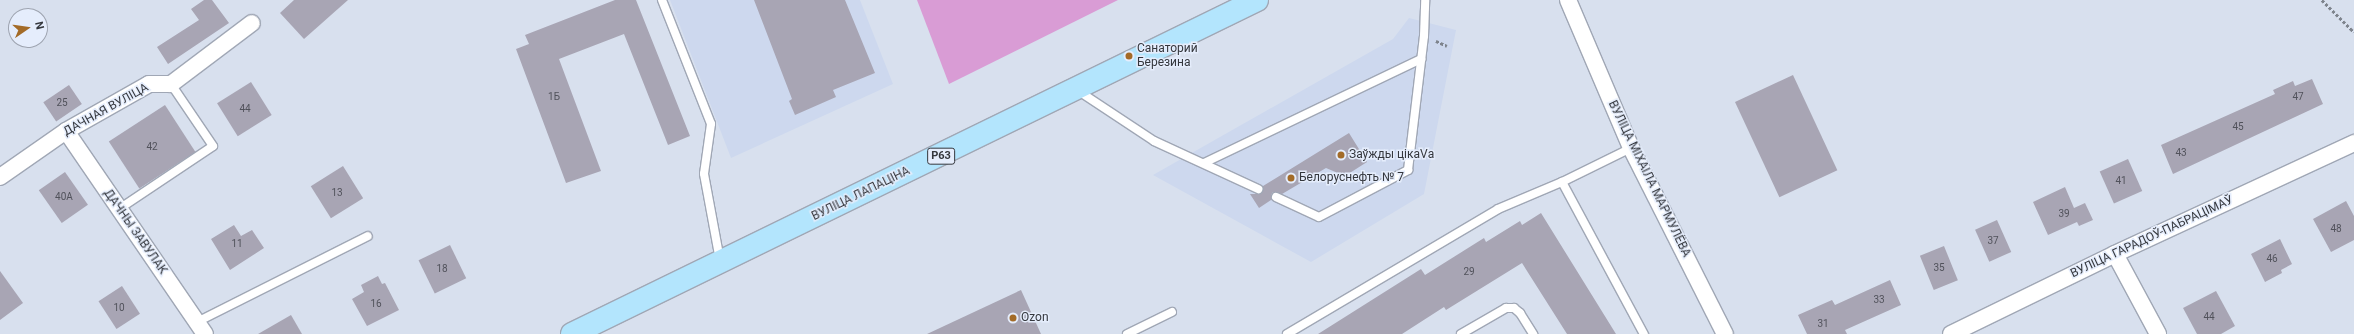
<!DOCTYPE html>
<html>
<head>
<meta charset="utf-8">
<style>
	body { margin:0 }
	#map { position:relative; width:2354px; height:334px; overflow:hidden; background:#d8e0ee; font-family:Roboto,sans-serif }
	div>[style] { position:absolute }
	.built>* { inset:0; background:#cdd8ee }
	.green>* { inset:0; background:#d99cd5 }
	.building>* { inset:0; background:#a8a5b4; transform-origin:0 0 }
	.path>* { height:2.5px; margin-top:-1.25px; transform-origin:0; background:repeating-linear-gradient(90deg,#7e848d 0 3px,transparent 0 5px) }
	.roads { filter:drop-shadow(1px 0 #a0a7b5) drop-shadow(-1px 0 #a0a7b5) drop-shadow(0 1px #a0a7b5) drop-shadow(0 -1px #a0a7b5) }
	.service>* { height:8px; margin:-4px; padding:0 4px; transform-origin:4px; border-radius:4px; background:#fff }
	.minor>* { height:16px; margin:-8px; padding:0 8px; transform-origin:8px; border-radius:8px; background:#fff }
	.primary>* { height:22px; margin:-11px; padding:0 11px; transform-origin:11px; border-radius:11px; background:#b3e5fd }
	.dots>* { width:11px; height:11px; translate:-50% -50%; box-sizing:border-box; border:2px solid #e5edfc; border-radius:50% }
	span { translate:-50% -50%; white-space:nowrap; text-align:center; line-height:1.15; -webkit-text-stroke:3px #e5edfc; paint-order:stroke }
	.number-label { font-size:10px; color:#51525b }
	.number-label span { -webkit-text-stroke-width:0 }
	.shield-label span { padding:1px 3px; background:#e5edfc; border:1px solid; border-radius:3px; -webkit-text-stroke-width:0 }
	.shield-label { font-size:11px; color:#34373d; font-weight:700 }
	.poi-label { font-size:12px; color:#34373d }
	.left { translate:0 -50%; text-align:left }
	.street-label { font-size:12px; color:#34373d }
	.north { position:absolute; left:8px; top:8px; width:40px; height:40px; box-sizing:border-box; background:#e5edfc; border:1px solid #9ea4b0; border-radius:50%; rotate:77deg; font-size:11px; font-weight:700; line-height:16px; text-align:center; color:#34373d }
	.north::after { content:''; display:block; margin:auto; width:14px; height:18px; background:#a36b28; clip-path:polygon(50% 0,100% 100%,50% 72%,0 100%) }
</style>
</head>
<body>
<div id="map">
	<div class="built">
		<div style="clip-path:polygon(670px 0,860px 0,893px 84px,731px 158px)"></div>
		<div style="clip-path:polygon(1409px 18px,1456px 30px,1424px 194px,1311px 262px,1153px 175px,1393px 39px)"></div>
	</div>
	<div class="green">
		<div style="clip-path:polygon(917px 0,1118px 0,949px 84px)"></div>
	</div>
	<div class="building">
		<div style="clip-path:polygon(204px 0,212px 0,229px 23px,168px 64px,157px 47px,199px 20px,191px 9px)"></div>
		<div style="clip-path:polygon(294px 0,348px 0,304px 39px,280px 13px)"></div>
		<div style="clip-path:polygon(615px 0,636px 0,690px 136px,668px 145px,624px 34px,559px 59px,601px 171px,566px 183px,516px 49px,529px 44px,525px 35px)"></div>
		<div style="clip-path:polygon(754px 0,845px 0,875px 73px,833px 90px,836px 97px,795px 115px,789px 101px,792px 99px)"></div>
		<div style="left:1793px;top:75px;width:105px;height:64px;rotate:65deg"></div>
		<div style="clip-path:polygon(2312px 79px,2323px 104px,2173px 174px,2161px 145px,2275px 94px,2273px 90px,2293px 81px,2295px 86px)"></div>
		<div style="left:251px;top:82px;width:39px;height:40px;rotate:58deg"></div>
		<div style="left:69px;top:85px;width:23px;height:31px;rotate:56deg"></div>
		<div style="left:165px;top:105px;width:56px;height:67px;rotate:57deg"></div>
		<div style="clip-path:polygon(1349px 133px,1367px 162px,1345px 176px,1326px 168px,1282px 194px,1273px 192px,1271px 195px,1271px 200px,1259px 208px,1250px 194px,1261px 194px,1263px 186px)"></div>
		<div style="left:2128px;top:159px;width:35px;height:31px;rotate:66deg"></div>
		<div style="left:343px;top:166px;width:38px;height:38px;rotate:58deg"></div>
		<div style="left:65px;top:172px;width:40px;height:32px;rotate:55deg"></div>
		<div style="clip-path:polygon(2065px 187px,2074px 208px,2085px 203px,2093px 220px,2079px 226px,2077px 222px,2048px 235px,2033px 202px)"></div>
		<div style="clip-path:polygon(2346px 201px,2354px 216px,2354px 240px,2331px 252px,2313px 219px)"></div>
		<div style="clip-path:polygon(1541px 213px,1616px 334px,1567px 334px,1522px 263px,1446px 310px,1444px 307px,1402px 334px,1318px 334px,1421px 269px,1425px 275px,1484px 238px,1486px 242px,1520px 221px,1522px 225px)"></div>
		<div style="left:1997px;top:220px;width:35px;height:24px;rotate:66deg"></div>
		<div style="clip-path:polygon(234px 225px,241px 236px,252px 230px,264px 248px,230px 270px,211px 239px)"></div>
		<div style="clip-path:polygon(2280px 239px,2292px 264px,2281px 270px,2282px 273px,2265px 282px,2251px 254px)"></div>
		<div style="left:450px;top:245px;width:37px;height:35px;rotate:64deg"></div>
		<div style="left:1944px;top:246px;width:37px;height:26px;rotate:68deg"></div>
		<div style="clip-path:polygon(0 271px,23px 303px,0 320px)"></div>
		<div style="clip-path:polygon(378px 276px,382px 284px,385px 283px,399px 310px,367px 326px,352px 299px,364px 292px,361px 285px)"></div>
		<div style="clip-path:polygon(1890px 280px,1901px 305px,1845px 330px,1847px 334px,1807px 334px,1798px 315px,1832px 300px,1835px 305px)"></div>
		<div style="left:122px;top:286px;width:33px;height:28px;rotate:57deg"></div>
		<div style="clip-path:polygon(1021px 290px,1041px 334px,927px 334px)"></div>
		<div style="clip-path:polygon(2216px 291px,2235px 326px,2221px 334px,2197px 334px,2183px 308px)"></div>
		<div style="clip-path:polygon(291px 315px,302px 334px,258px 334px)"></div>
	</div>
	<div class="path">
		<div style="left:2322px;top:0;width:45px;rotate:45deg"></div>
		<div style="left:1436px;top:41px;width:12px;rotate:24deg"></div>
	</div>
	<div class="roads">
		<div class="service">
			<div style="left:662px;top:0;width:133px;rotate:68.4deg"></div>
			<div style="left:711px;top:124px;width:50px;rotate:98deg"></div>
			<div style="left:704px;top:174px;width:87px;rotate:79.5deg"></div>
			<div style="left:1077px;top:90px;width:92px;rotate:33.5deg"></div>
			<div style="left:1154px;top:141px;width:115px;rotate:24.8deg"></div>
			<div style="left:1204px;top:163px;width:241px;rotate:-25.6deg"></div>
			<div style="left:1562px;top:182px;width:173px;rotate:61.7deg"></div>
			<div style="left:1276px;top:197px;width:47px;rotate:24.9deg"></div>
			<div style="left:1319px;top:217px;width:101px;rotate:-27.8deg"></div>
			<div style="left:1408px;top:170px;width:135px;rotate:-83.2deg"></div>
			<div style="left:1424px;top:36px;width:36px;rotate:-88deg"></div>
			<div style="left:119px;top:209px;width:113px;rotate:-33.8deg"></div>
			<div style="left:213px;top:146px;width:75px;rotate:-124.1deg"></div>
			<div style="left:197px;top:322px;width:191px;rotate:-26.7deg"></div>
			<div style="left:1127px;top:334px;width:50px;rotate:-26.1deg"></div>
			<div style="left:1287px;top:334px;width:245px;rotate:-30.6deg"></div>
			<div style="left:1498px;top:209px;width:69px;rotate:-22.9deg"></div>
			<div style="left:1562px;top:182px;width:77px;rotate:-26.2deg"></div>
			<div style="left:1461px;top:334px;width:52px;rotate:-30deg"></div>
			<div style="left:1506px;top:308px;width:8px"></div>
			<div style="left:1514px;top:308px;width:8px;rotate:40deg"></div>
			<div style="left:1520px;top:313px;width:25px;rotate:58deg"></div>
		</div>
		<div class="minor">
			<div style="left:1568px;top:0;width:161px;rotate:66.9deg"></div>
			<div style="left:1631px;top:148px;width:208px;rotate:63.2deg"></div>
			<div style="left:66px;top:131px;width:246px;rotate:55.6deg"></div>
			<div style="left:0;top:177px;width:80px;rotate:-34.9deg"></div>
			<div style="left:66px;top:131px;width:95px;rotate:-29.5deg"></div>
			<div style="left:149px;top:84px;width:22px"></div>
			<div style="left:171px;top:84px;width:101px;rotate:-37deg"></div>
			<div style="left:2115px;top:254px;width:91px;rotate:61.7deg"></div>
			<div style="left:1951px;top:334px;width:182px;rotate:-26deg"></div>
			<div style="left:2115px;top:254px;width:264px;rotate:-24.9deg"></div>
		</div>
		<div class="primary">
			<div style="left:572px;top:334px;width:762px;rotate:-25.99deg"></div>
		</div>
	</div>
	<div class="dots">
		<div style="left:1129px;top:56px;background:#a36b28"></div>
		<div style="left:1341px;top:155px;background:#a36b28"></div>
		<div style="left:1291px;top:178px;background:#a36b28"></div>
		<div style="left:1013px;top:318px;background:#a36b28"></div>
	</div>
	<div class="number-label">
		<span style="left:554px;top:97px">1Б</span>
		<span style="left:2298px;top:97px">47</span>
		<span style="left:62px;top:103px">25</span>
		<span style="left:245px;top:109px">44</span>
		<span style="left:2238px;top:127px">45</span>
		<span style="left:152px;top:147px">42</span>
		<span style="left:2181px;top:153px">43</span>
		<span style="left:2121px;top:181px">41</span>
		<span style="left:337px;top:193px">13</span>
		<span style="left:64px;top:197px">40А</span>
		<span style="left:2064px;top:214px">39</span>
		<span style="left:2336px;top:229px">48</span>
		<span style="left:1993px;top:241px">37</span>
		<span style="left:237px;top:244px">11</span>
		<span style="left:2272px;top:259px">46</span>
		<span style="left:1939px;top:268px">35</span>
		<span style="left:442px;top:269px">18</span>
		<span style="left:1469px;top:272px">29</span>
		<span style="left:1879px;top:300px">33</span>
		<span style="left:376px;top:304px">16</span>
		<span style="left:119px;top:308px">10</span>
		<span style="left:2209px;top:317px">44</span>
		<span style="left:1823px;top:324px">31</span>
	</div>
	<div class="shield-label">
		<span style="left:941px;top:156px">Р63</span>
	</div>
	<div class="poi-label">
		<span class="left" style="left:1137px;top:56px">Санаторий<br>Березина</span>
		<span class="left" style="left:1349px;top:155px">Заўжды цікаVа</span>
		<span class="left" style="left:1299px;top:178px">Белоруснефть № 7</span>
		<span class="left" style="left:1021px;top:318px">Ozon</span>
	</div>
	<div class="street-label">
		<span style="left:106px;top:110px;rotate:-29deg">ДАЧНАЯ ВУЛІЦА</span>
		<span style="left:1649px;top:179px;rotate:64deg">ВУЛІЦА МІХАІЛА МАРМУЛЁВА</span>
		<span style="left:861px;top:194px;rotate:-26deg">ВУЛІЦА ЛАПАЦІНА</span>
		<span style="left:135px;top:232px;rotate:55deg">ДАЧНЫ ЗАВУЛАК</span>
		<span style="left:2152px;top:237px;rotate:-25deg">ВУЛІЦА ГАРАДОЎ-ПАБРАЦІМАЎ</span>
	</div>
	<div class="north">N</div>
</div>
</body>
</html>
